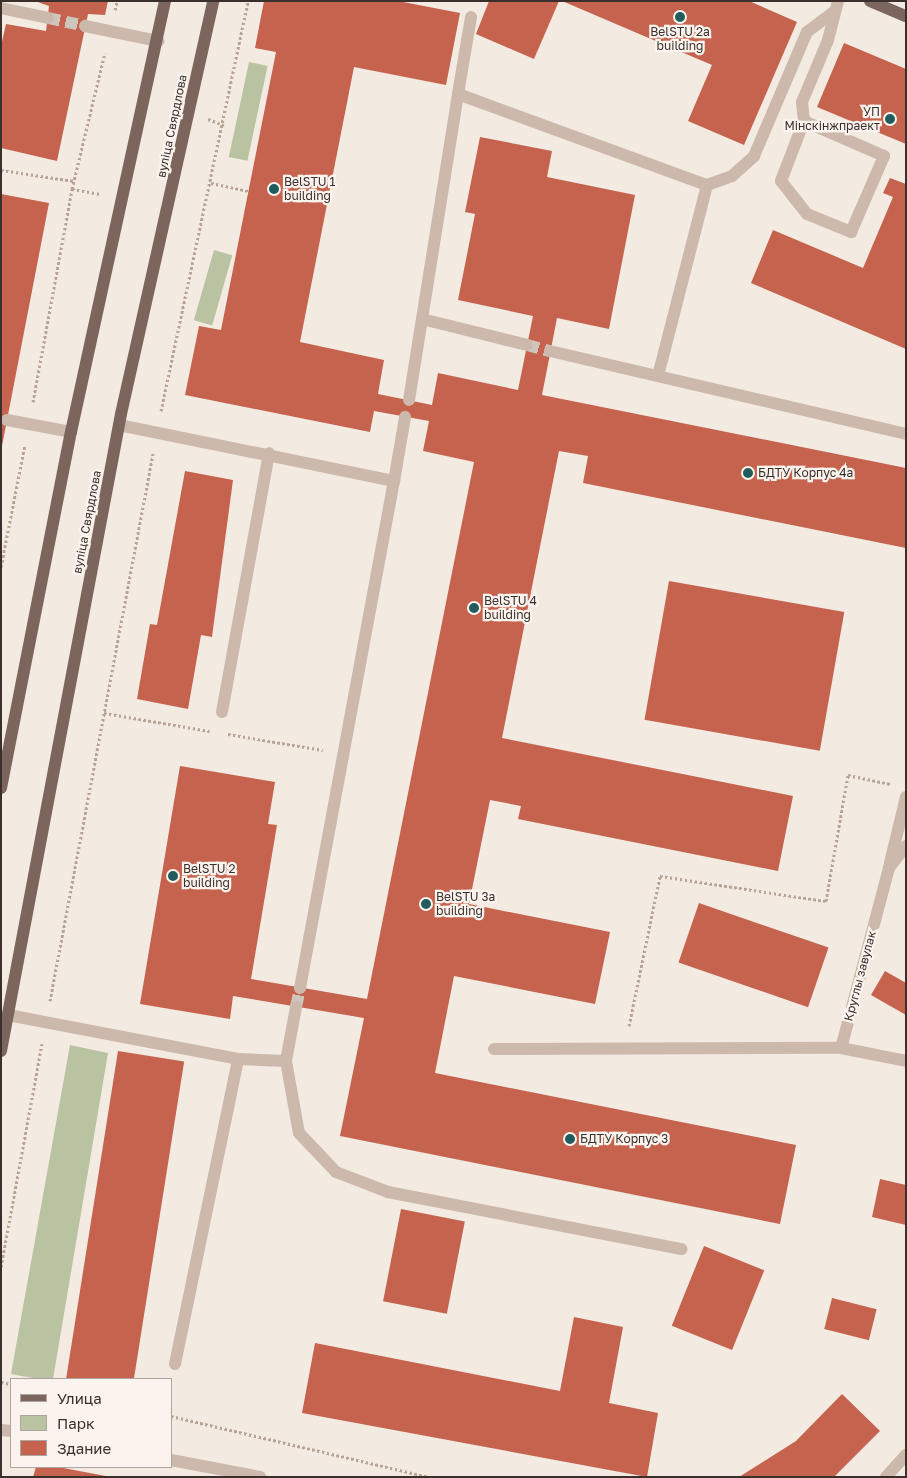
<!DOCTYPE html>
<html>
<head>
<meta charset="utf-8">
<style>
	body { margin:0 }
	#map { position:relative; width:907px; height:1478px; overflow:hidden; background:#f3eae1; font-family:"Golos Text",sans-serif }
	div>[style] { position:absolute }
	.green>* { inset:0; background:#b9c3a1; transform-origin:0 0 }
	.building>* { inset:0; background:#c5634e; transform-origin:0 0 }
	.minor-tunnel>* { height:12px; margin-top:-6px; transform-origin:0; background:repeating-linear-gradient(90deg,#cec5bd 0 12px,transparent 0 18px) }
	.path>* { height:3px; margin-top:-1.5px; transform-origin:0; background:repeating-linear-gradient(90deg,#b8a397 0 2.5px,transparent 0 5px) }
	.minor>* { height:12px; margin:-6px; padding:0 6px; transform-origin:6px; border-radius:6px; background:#ccb9ac }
	.major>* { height:12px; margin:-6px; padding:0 6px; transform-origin:6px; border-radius:6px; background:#7c655d }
	.dots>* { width:14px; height:14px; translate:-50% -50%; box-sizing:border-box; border:2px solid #fbf4ee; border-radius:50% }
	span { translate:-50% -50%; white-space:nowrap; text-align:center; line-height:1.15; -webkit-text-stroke:4.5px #fbf4ee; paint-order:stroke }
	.poi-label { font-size:12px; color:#3a2f2b }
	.right { translate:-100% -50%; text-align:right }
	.left { translate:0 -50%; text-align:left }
	.street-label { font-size:12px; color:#3a2f2b }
	.frame { position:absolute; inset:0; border:2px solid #3a2f2b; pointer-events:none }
	.legend { position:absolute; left:10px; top:1378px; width:162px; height:90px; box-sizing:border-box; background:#fbf4ee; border:1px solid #aea5a0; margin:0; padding:6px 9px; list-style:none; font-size:15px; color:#3a2f2b }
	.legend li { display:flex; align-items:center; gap:10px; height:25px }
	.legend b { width:25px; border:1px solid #aea5a0 }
</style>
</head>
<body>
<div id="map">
	<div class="green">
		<div style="left:249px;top:62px;width:19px;height:97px;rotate:12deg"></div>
		<div style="left:214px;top:250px;width:19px;height:73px;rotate:16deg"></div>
		<div style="clip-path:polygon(70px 1045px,108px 1053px,53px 1379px,38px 1379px,11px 1374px)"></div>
	</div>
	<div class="building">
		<div style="clip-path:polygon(35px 1px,108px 1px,105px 15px,88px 14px,57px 161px,1px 148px,1px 46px,6px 24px,46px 31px,49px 6px)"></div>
		<div style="clip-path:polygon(264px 1px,398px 1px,460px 13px,446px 85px,354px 67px,300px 342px,384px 360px,378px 394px,432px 405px,438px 373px,518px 390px,533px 316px,458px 300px,475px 214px,465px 212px,480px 137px,552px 151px,547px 177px,635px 195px,609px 329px,557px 318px,542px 395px,906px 468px,906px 548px,583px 483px,588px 456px,559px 451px,502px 738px,793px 796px,778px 871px,518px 819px,521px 806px,490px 800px,469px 904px,610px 932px,595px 1004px,454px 976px,435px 1073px,796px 1145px,780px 1224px,340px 1136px,364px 1018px,233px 996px,230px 1019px,140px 1004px,180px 766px,275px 782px,268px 824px,277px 825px,251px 979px,367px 999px,474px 462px,423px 451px,429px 421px,374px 411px,370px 432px,185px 395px,199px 326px,221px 330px,276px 52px,255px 48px)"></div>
		<div style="clip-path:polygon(489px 1px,559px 1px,534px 59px,476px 34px)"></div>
		<div style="clip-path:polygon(562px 1px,749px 1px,797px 22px,744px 145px,688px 121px,712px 65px)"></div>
		<div style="clip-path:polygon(844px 43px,906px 69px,906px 144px,817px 107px)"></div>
		<div style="clip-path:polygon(890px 178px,906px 184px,906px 349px,751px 283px,773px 230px,863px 268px,893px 197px,883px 193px)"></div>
		<div style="clip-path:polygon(1px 194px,49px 203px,2px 446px,1px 446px)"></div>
		<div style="clip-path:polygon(185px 471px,233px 480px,212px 637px,201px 635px,188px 709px,137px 699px,150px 624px,157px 625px)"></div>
		<div style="left:669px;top:581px;width:178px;height:141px;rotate:10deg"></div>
		<div style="left:699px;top:903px;width:137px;height:63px;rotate:19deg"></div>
		<div style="clip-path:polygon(885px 971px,906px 983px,906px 1015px,871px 995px)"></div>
		<div style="left:118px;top:1051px;width:67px;height:332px;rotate:9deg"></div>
		<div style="clip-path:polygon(880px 1179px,906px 1185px,906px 1225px,872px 1217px)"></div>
		<div style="left:401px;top:1209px;width:65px;height:94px;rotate:11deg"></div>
		<div style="left:704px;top:1246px;width:65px;height:86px;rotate:22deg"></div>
		<div style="left:832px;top:1298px;width:46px;height:32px;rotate:14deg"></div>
		<div style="clip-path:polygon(574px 1317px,623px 1327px,609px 1403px,658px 1413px,647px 1477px,302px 1413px,315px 1343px,560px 1391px)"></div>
		<div style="clip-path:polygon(842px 1394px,880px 1431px,834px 1477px,739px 1477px,796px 1441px)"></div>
		<div style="clip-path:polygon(36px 1467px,58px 1467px,111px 1477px,33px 1477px)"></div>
	</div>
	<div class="minor-tunnel">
		<div style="left:48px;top:18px;width:38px;rotate:12deg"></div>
		<div style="left:527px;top:345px;width:24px;rotate:15deg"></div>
		<div style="left:296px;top:1007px;width:19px;rotate:-78deg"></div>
	</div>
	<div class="path">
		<div style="left:115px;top:10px;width:9px;rotate:-77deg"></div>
		<div style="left:208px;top:119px;width:17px;rotate:21deg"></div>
		<div style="left:1px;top:170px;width:74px;rotate:8.6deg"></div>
		<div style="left:211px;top:183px;width:39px;rotate:12deg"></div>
		<div style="left:72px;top:189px;width:29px;rotate:10deg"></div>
		<div style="left:33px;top:402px;width:217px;rotate:-79.6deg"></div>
		<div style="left:72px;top:189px;width:140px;rotate:-76.4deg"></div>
		<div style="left:161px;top:411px;width:419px;rotate:-78deg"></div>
		<div style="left:1px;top:567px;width:124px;rotate:-78.9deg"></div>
		<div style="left:104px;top:713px;width:107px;rotate:9.7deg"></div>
		<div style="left:228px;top:734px;width:96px;rotate:9.6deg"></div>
		<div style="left:50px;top:1001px;width:557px;rotate:-79.34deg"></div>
		<div style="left:629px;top:1026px;width:153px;rotate:-78.3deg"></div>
		<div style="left:660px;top:876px;width:168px;rotate:8.6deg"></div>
		<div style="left:826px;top:901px;width:128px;rotate:-80.1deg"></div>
		<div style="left:848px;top:775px;width:43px;rotate:12.1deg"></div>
		<div style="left:1px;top:1267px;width:227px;rotate:-79.6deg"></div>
		<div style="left:1px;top:1382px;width:10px;rotate:11deg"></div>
		<div style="left:171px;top:1416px;width:266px;rotate:13.3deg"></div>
	</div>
	<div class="minor">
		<div style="left:1px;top:8px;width:48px;rotate:12deg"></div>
		<div style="left:85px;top:26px;width:75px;rotate:11.6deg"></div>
		<div style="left:458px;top:94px;width:78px;rotate:-80.4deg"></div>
		<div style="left:804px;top:121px;width:64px;rotate:111deg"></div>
		<div style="left:781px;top:181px;width:42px;rotate:51.8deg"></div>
		<div style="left:807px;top:214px;width:48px;rotate:22.2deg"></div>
		<div style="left:851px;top:232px;width:83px;rotate:-66.5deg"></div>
		<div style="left:884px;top:156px;width:87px;rotate:-156.4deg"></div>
		<div style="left:804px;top:121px;width:19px;rotate:-96deg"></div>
		<div style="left:802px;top:102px;width:67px;rotate:-67.2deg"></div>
		<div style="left:828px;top:40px;width:40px;rotate:-75.6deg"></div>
		<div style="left:422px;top:319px;width:228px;rotate:-80.9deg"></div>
		<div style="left:458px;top:94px;width:265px;rotate:20.1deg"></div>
		<div style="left:707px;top:185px;width:27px;rotate:-20deg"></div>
		<div style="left:732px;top:176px;width:30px;rotate:-42deg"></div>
		<div style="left:754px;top:156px;width:135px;rotate:-66.9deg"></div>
		<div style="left:807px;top:32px;width:34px;rotate:-37deg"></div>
		<div style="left:550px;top:351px;width:366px;rotate:13.1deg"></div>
		<div style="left:658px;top:376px;width:197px;rotate:-75.6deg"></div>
		<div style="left:409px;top:400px;width:82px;rotate:-80.9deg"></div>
		<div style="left:422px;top:319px;width:108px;rotate:13.9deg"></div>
		<div style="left:7px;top:420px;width:65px;rotate:10.6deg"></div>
		<div style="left:119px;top:425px;width:281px;rotate:11.5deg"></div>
		<div style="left:394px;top:481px;width:65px;rotate:-80.2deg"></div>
		<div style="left:222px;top:712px;width:263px;rotate:-79.7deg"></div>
		<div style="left:906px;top:846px;width:28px;rotate:128deg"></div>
		<div style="left:889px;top:868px;width:186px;rotate:104.9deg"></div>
		<div style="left:841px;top:1048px;width:66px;rotate:11.3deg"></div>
		<div style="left:890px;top:863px;width:68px;rotate:-76.4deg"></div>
		<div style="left:300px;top:988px;width:516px;rotate:-79.5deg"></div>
		<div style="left:8px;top:1015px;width:234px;rotate:10.8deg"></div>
		<div style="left:494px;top:1049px;width:347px;rotate:-0.2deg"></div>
		<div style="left:286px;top:1061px;width:73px;rotate:79.8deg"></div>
		<div style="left:299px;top:1133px;width:54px;rotate:46.5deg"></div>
		<div style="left:336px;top:1172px;width:56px;rotate:21deg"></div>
		<div style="left:388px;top:1192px;width:299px;rotate:11deg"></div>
		<div style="left:175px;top:1364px;width:311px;rotate:-78.3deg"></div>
		<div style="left:238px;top:1059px;width:48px;rotate:2.4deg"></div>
		<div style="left:286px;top:1061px;width:55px;rotate:-79.5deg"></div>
		<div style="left:1px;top:1430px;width:10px;rotate:6deg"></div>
		<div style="left:171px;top:1460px;width:91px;rotate:10.8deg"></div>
		<div style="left:886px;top:1477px;width:30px;rotate:-48deg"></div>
	</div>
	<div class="major">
		<div style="left:870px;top:1px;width:39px;rotate:23deg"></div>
		<div style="left:1px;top:788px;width:363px;rotate:-78.9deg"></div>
		<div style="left:71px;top:432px;width:441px;rotate:-77.7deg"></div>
		<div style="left:1px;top:1051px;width:648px;rotate:-79.33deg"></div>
		<div style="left:121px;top:414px;width:423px;rotate:-77.4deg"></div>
	</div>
	<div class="dots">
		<div style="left:680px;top:17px;background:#205c5c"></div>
		<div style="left:890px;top:119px;background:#205c5c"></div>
		<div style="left:274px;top:189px;background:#205c5c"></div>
		<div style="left:748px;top:473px;background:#205c5c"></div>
		<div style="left:474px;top:608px;background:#205c5c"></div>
		<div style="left:173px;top:876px;background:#205c5c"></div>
		<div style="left:426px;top:904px;background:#205c5c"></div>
		<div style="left:570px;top:1139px;background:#205c5c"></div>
	</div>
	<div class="poi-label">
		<span style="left:680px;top:39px">BelSTU 2a<br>building</span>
		<span class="right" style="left:880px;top:119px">УП<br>Мінскінжпраект</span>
		<span class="left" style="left:284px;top:189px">BelSTU 1<br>building</span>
		<span class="left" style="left:758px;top:473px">БДТУ Корпус 4а</span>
		<span class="left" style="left:484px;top:608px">BelSTU 4<br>building</span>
		<span class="left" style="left:183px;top:876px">BelSTU 2<br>building</span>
		<span class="left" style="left:436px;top:904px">BelSTU 3a<br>building</span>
		<span class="left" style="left:580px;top:1139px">БДТУ Корпус 3</span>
	</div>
	<div class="street-label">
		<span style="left:172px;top:126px;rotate:-78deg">вуліца Свярдлова</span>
		<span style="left:87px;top:522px;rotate:-79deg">вуліца Свярдлова</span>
		<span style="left:860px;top:976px;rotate:-75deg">Круглы завулак</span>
	</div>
	<div class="frame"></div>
	<ul class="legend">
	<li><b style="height:6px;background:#7c655d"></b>Улица</li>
	<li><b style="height:14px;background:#b9c3a1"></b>Парк</li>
	<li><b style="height:14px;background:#c5634e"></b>Здание</li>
	</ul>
</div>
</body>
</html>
